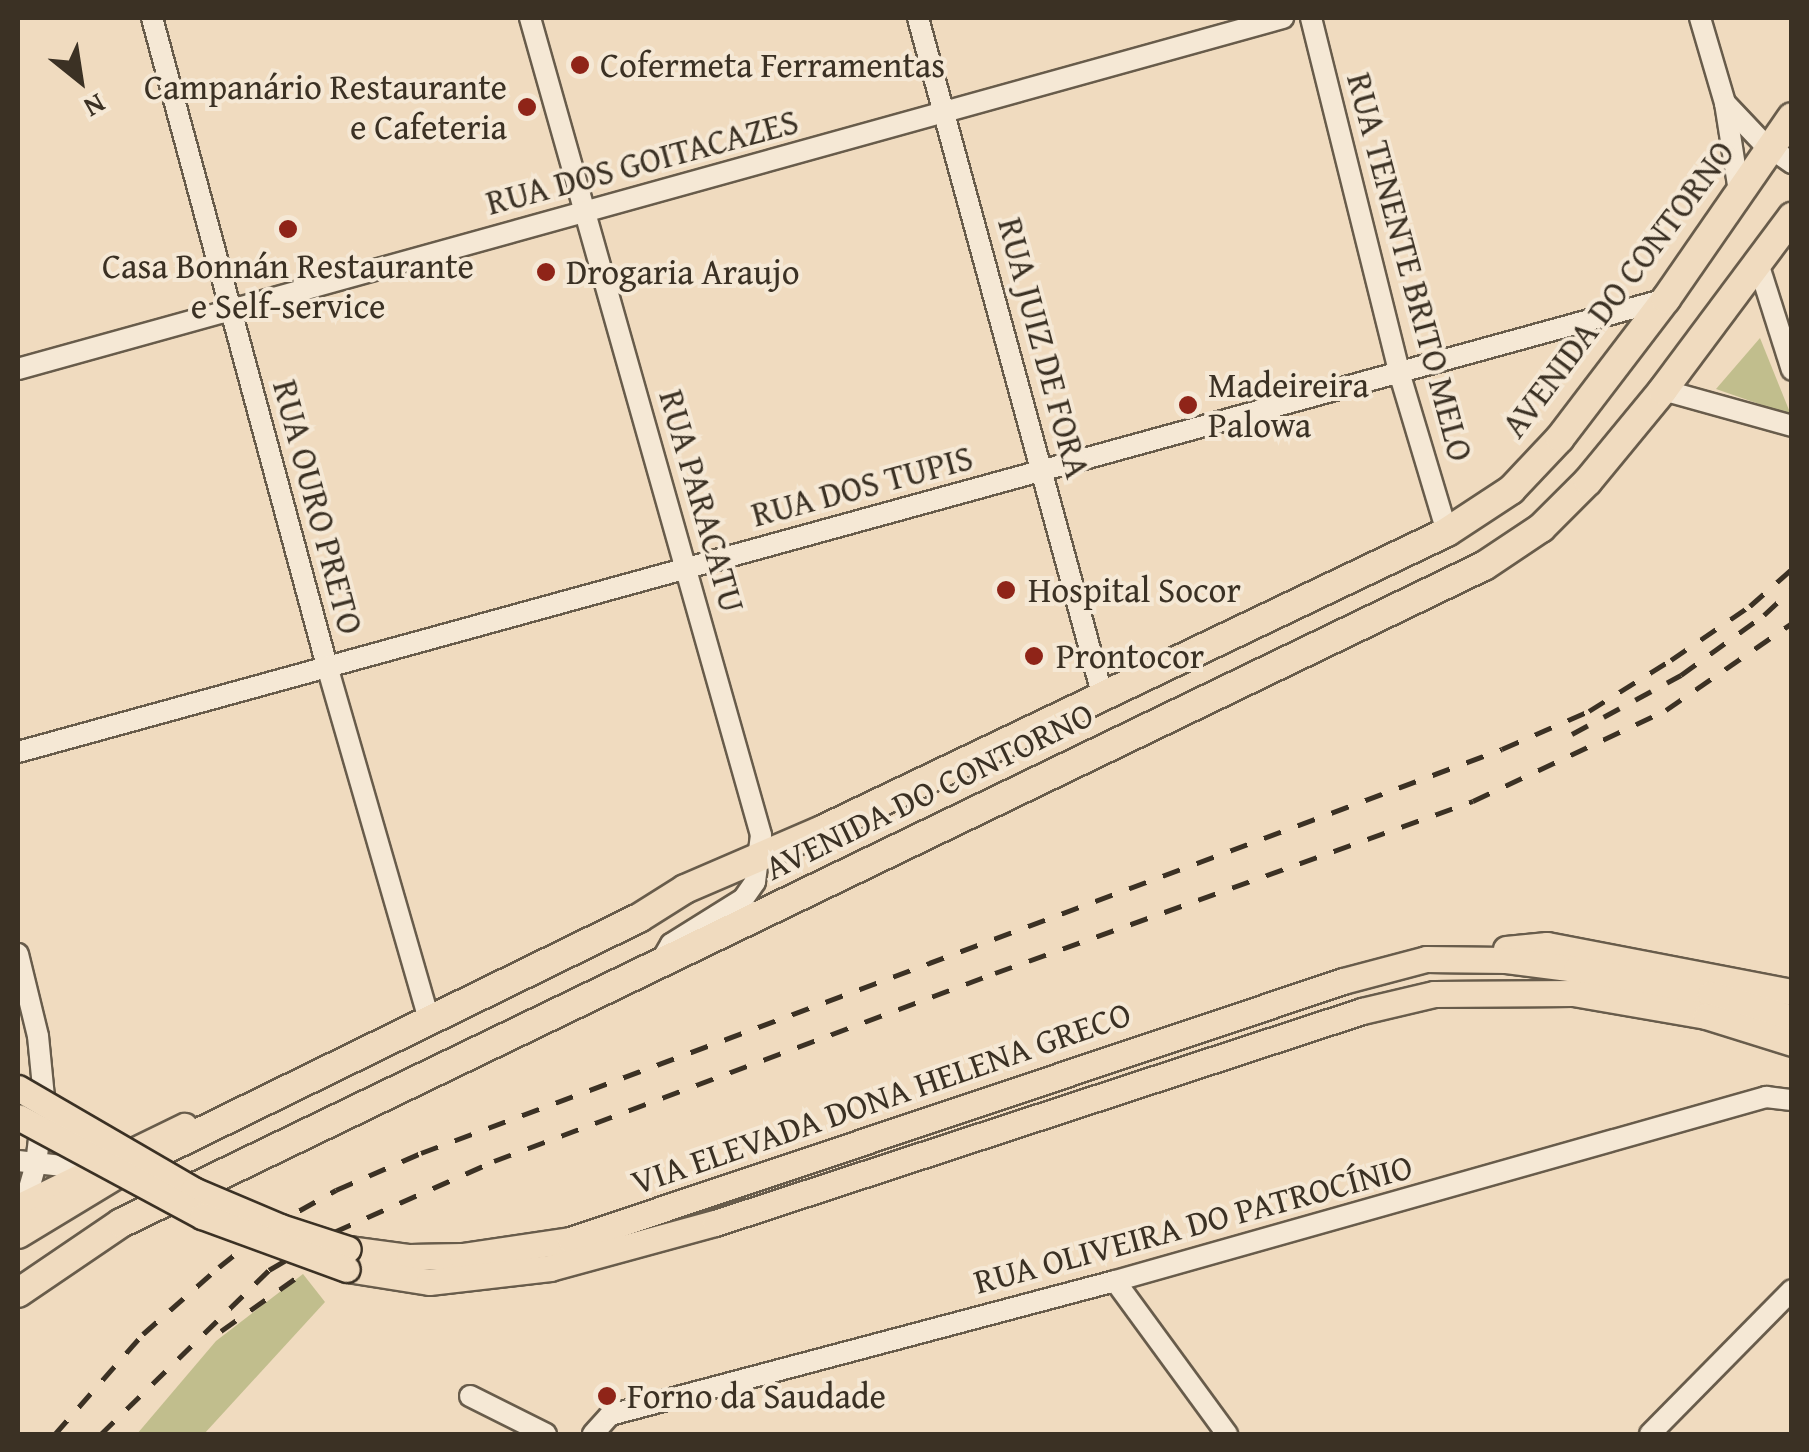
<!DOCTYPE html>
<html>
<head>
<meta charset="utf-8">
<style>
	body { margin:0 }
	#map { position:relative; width:1809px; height:1452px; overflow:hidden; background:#f0dbbf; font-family:"Gentium Book Plus",serif }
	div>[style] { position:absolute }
	.green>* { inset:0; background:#c1be8d }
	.roads { filter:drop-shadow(2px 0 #685c4b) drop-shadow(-2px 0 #685c4b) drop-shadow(0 2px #685c4b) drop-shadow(0 -2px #685c4b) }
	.minor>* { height:20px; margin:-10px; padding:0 10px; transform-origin:10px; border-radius:10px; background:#f5e8d5 }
	.major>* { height:25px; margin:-12.5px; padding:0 12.5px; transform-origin:12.5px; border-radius:12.5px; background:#f0dbbf }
	.highway>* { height:28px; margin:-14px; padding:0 14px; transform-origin:14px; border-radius:14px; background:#f0dbbf }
	.rail>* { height:5px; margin-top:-2.5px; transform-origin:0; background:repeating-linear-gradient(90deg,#3b3124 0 18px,transparent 0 36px) }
	.bridges { filter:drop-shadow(2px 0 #3b3124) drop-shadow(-2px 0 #3b3124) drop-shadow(0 2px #3b3124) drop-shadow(0 -2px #3b3124) }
	.major-bridge>* { height:25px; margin:-12.5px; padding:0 12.5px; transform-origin:12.5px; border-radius:12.5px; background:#f0dbbf }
	.dots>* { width:28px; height:28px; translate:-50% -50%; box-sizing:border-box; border:5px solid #f5e8d5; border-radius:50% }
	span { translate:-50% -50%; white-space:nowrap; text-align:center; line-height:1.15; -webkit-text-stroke:8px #f5e8d5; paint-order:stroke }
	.poi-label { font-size:35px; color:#3b3124 }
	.left { translate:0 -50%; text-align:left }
	.right { translate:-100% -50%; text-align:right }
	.street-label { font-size:35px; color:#3b3124 }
	.frame { position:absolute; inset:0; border:20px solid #3b3124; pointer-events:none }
	.north { position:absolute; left:30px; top:30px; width:100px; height:100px; -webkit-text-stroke:8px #f5e8d5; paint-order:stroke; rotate:150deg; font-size:28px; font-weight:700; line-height:40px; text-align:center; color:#3b3124 }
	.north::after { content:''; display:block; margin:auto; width:35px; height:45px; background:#3b3124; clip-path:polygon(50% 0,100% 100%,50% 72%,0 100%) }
</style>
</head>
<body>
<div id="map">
	<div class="green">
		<div style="clip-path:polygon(1760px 338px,1791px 415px,1716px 389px)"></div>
		<div style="clip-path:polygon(303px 1274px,325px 1302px,204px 1434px,137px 1434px,216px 1341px)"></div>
	</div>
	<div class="roads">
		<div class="minor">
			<div style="left:152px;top:18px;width:671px;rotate:74.89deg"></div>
			<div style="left:327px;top:666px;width:360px;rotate:73.9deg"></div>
			<div style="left:530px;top:18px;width:849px;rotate:74.21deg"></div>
			<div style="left:761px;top:835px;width:47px;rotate:97.3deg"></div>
			<div style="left:755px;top:882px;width:21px;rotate:125deg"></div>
			<div style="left:743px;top:899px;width:85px;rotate:148deg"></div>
			<div style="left:671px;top:944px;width:20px;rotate:120deg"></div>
			<div style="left:918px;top:18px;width:704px;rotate:74.76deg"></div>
			<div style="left:1311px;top:18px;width:365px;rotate:76deg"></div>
			<div style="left:1399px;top:372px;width:167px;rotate:73.3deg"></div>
			<div style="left:1700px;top:18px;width:89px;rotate:73.6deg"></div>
			<div style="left:1725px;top:103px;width:89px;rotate:81deg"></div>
			<div style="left:1725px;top:103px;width:54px;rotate:46.5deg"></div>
			<div style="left:1762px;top:142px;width:37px;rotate:35deg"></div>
			<div style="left:1758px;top:263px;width:112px;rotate:72.4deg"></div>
			<div style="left:18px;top:369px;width:1313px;rotate:-15.51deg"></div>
			<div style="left:1663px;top:390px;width:134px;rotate:15.6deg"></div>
			<div style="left:18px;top:752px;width:1709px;rotate:-15.37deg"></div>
			<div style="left:18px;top:954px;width:84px;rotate:76.3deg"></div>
			<div style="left:38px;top:1036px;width:61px;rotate:84.4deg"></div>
			<div style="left:44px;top:1097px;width:67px;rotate:96.8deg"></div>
			<div style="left:36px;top:1164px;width:40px;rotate:106deg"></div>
			<div style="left:18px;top:1161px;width:70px;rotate:6.5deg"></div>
			<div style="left:1115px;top:1281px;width:190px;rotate:53.8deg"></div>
			<div style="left:470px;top:1396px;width:85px;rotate:26.6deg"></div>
			<div style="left:593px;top:1434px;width:25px;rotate:-48deg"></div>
			<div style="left:610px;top:1415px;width:522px;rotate:-14.86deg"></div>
			<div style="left:1115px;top:1281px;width:677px;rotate:-15.78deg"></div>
			<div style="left:1766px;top:1097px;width:26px;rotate:7deg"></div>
			<div style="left:1650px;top:1434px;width:202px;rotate:-45.4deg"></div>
		</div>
		<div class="major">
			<div style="left:1506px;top:949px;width:41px;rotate:-5.6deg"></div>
			<div style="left:1547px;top:945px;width:249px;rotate:10.9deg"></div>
			<div style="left:18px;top:1207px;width:185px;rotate:-26deg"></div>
			<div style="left:348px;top:1249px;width:62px;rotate:7.5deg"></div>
			<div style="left:409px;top:1257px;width:53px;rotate:-1.1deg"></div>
			<div style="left:462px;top:1256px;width:109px;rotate:-8.4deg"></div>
			<div style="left:570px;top:1240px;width:815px;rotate:-18.52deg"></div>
			<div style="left:1343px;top:981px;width:86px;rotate:-14.8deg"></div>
			<div style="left:1426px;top:959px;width:80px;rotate:0.7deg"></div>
			<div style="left:1506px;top:960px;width:71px;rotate:7.3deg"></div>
			<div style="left:1576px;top:969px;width:136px;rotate:10.6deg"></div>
			<div style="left:1710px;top:994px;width:85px;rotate:16.3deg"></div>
			<div style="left:347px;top:1269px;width:83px;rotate:9deg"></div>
			<div style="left:429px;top:1282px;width:122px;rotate:-6.6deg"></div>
			<div style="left:550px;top:1268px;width:171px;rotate:-15.3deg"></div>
			<div style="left:715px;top:1223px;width:681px;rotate:-18.14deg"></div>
			<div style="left:1362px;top:1011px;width:74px;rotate:-13.3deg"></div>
			<div style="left:1434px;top:994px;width:139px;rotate:-0.4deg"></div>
			<div style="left:1573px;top:993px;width:135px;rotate:9.8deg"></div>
			<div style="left:1706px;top:1016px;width:90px;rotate:17.4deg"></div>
		</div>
		<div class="highway">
			<div style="left:18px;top:1234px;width:127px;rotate:-31.2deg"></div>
			<div style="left:127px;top:1168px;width:570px;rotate:-26.03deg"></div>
			<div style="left:639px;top:918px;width:54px;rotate:-32.2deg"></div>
			<div style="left:685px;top:889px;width:149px;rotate:-23.3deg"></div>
			<div style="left:822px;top:830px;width:692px;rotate:-25.49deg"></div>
			<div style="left:1447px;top:532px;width:77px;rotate:-33.3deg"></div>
			<div style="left:1511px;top:490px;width:71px;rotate:-46.7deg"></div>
			<div style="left:1560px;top:438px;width:175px;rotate:-52.7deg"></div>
			<div style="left:1666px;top:299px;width:221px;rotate:-55.3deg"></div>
			<div style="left:18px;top:1293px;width:125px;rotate:-34.2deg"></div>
			<div style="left:121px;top:1223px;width:1513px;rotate:-25.74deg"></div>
			<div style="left:1484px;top:566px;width:69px;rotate:-33.7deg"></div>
			<div style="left:1541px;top:528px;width:66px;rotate:-45deg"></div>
			<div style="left:1588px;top:481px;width:118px;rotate:-50.5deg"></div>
			<div style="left:1663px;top:390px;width:216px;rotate:-53.3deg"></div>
		</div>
	</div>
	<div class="rail">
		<div style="left:1572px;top:734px;width:124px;rotate:-28.4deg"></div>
		<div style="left:1681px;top:675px;width:102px;rotate:-35.9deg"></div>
		<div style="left:1764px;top:615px;width:38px;rotate:-43deg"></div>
		<div style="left:221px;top:1331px;width:159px;rotate:-35.3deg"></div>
		<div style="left:55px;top:1434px;width:133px;rotate:-48.7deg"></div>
		<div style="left:143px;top:1334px;width:101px;rotate:-41.4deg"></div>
		<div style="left:219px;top:1267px;width:63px;rotate:-38.5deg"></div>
		<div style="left:268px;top:1228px;width:78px;rotate:-29.2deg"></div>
		<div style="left:336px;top:1190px;width:93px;rotate:-23.5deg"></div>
		<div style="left:421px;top:1153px;width:1154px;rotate:-20.49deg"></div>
		<div style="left:1502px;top:749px;width:95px;rotate:-23.6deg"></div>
		<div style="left:1589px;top:711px;width:97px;rotate:-31.9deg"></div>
		<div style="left:1671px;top:660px;width:96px;rotate:-34.4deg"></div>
		<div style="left:1750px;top:606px;width:56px;rotate:-41.4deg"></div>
		<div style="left:101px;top:1434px;width:235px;rotate:-44.3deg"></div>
		<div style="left:269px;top:1270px;width:75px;rotate:-30.3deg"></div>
		<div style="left:334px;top:1232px;width:175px;rotate:-23.9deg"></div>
		<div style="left:494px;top:1161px;width:535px;rotate:-20.57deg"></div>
		<div style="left:995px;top:973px;width:508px;rotate:-19.79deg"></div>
		<div style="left:1473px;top:801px;width:213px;rotate:-25.2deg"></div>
		<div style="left:1666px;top:710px;width:153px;rotate:-34.6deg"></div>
	</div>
	<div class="bridges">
		<div class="major-bridge">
			<div style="left:18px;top:1088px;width:203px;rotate:30.2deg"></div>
			<div style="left:193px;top:1190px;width:95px;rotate:23deg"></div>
			<div style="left:280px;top:1227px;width:71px;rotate:17.9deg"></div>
			<div style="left:18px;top:1117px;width:209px;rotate:28.3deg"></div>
			<div style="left:202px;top:1216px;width:154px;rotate:20.1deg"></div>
		</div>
	</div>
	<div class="dots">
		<div style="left:580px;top:65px;background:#8f2418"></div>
		<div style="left:527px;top:107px;background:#8f2418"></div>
		<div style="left:288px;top:229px;background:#8f2418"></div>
		<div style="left:546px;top:272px;background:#8f2418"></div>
		<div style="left:1188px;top:405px;background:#8f2418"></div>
		<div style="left:1006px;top:590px;background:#8f2418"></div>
		<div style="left:1034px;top:656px;background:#8f2418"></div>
		<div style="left:607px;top:1396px;background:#8f2418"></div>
	</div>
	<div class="poi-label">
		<span class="left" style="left:600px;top:65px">Cofermeta Ferramentas</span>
		<span class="right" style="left:507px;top:107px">Campanário Restaurante<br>e Cafeteria</span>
		<span style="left:288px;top:286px">Casa Bonnán Restaurante<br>e Self-service</span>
		<span class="left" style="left:566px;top:272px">Drogaria Araujo</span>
		<span class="left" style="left:1208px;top:405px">Madeireira<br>Palowa</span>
		<span class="left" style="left:1028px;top:590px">Hospital Socor</span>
		<span class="left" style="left:1056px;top:656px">Prontocor</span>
		<span class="left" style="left:627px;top:1396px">Forno da Saudade</span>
	</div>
	<div class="street-label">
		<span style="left:642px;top:162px;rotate:-15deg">RUA DOS GOITACAZES</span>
		<span style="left:1410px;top:267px;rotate:75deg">RUA TENENTE BRITO MELO</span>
		<span style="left:1618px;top:289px;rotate:-53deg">AVENIDA DO CONTORNO</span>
		<span style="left:1044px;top:348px;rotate:75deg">RUA JUIZ DE FORA</span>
		<span style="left:862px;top:486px;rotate:-15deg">RUA DOS TUPIS</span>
		<span style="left:702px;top:501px;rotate:74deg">RUA PARACATU</span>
		<span style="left:318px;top:507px;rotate:75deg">RUA OURO PRETO</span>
		<span style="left:929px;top:791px;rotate:-26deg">AVENIDA DO CONTORNO</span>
		<span style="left:881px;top:1098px;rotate:-19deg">VIA ELEVADA DONA HELENA GRECO</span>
		<span style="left:1193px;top:1224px;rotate:-15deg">RUA OLIVEIRA DO PATROCÍNIO</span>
	</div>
	<div class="frame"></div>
	<div class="north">N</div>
</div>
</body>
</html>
